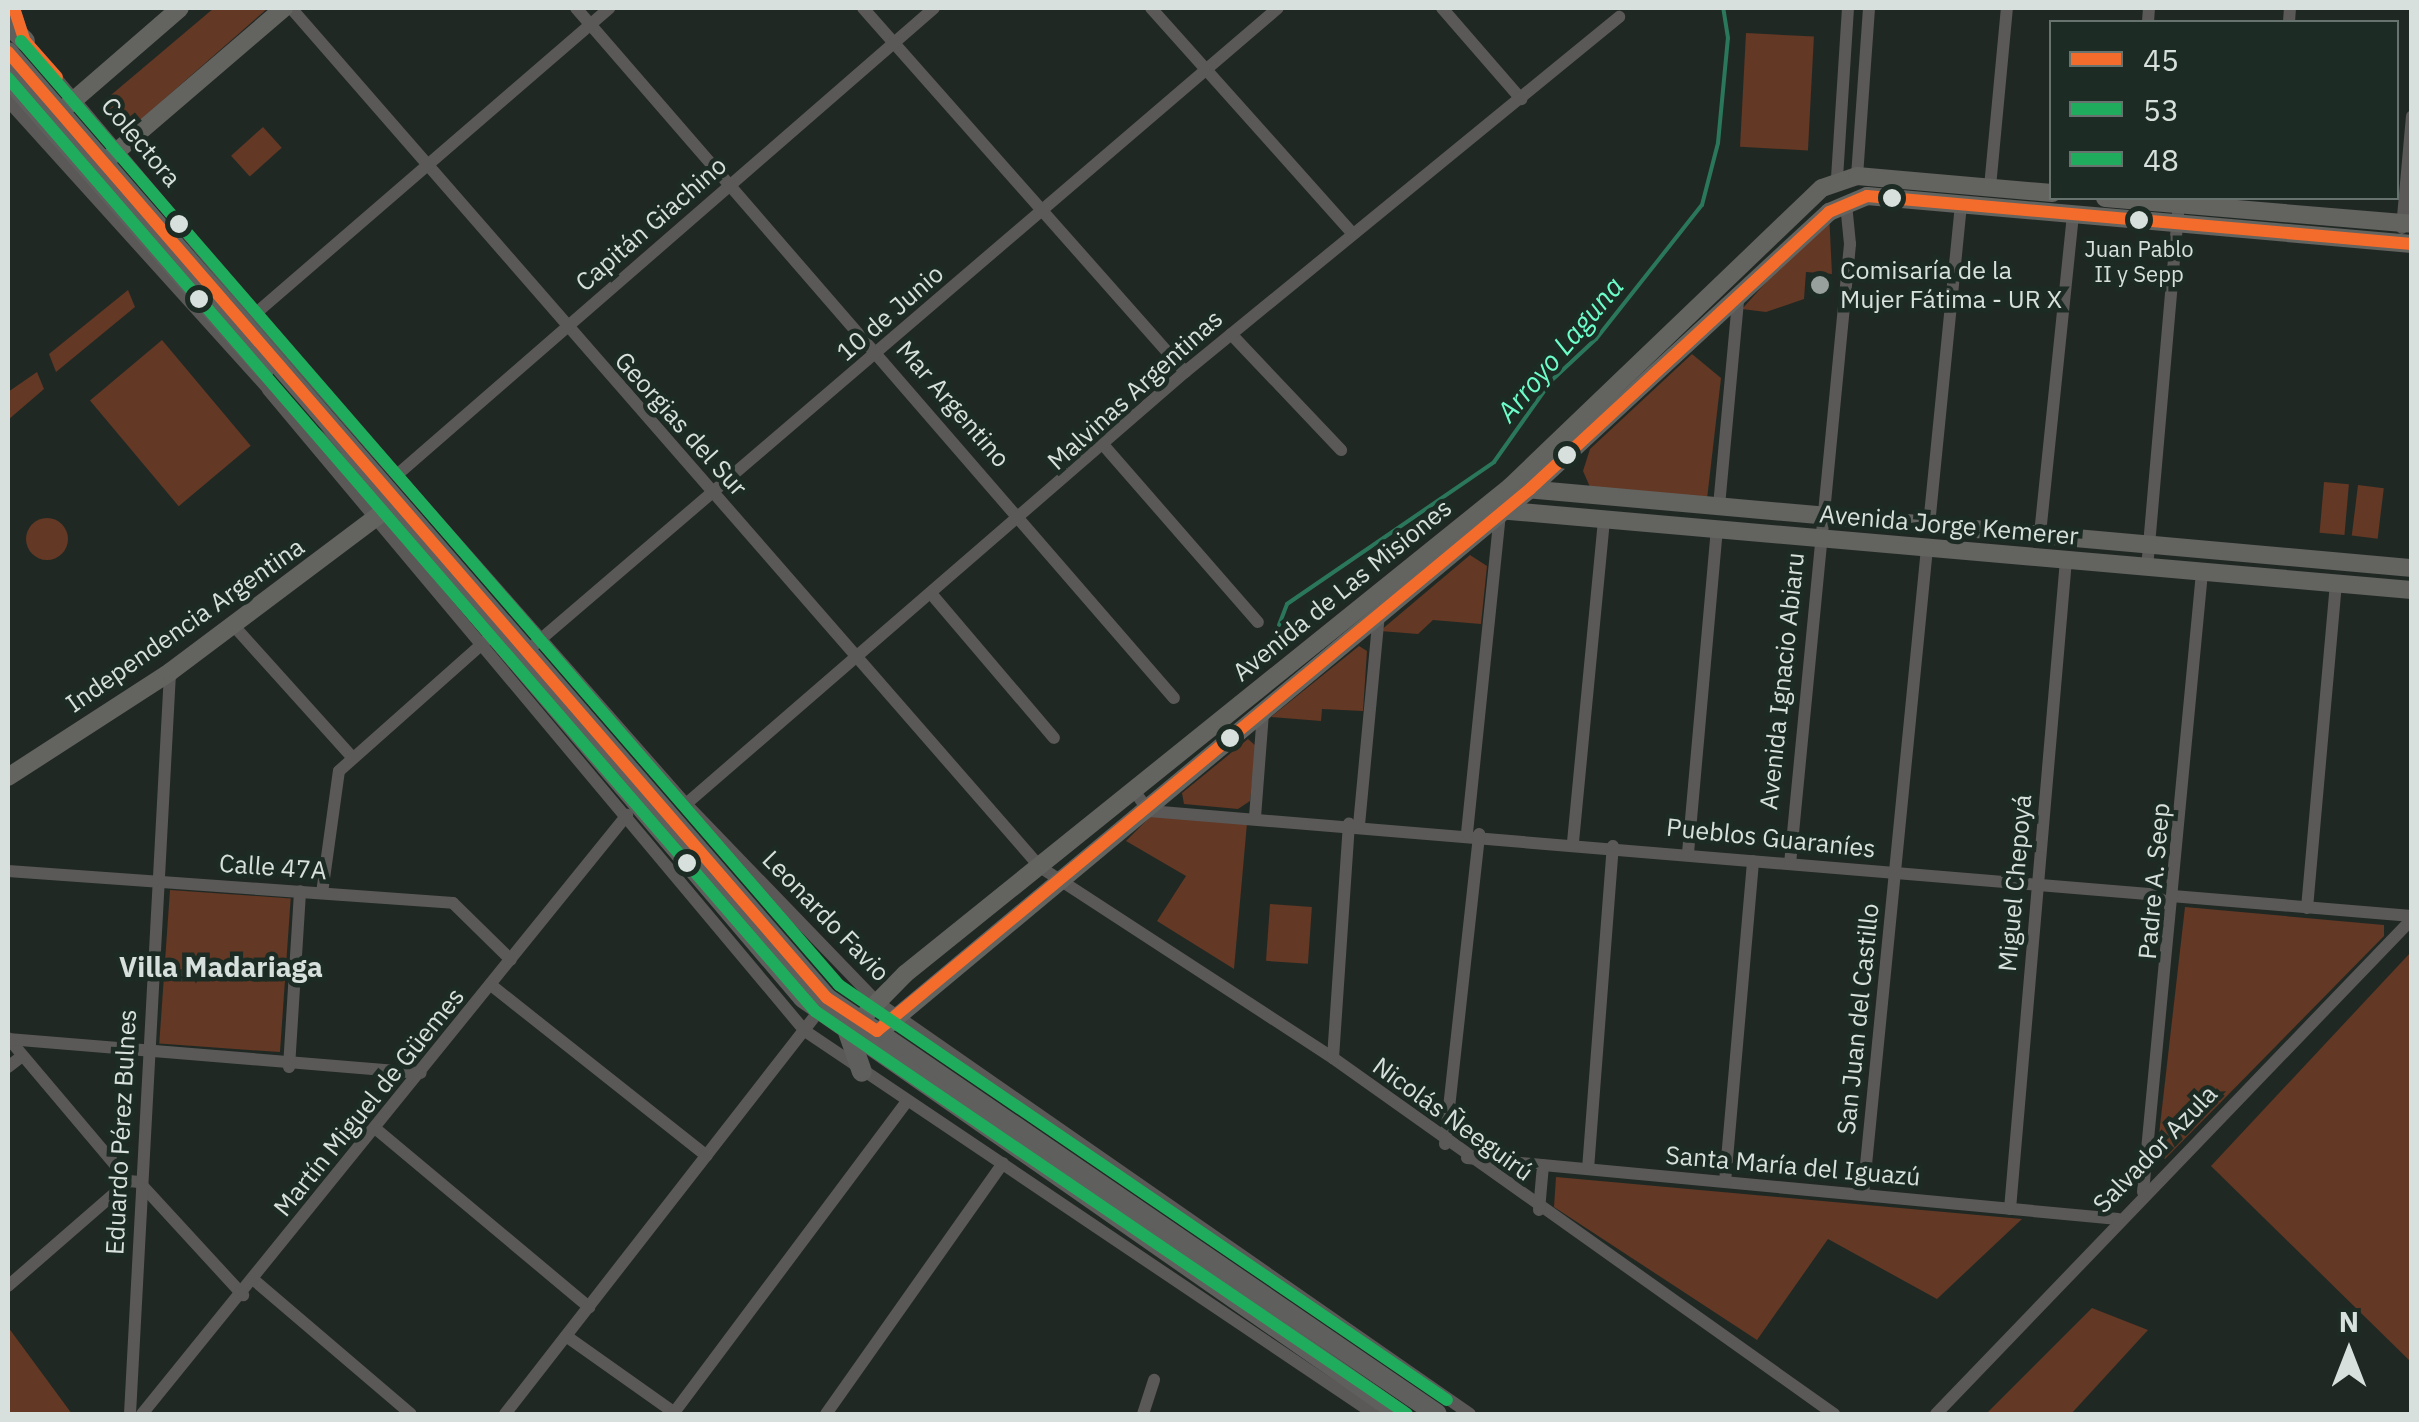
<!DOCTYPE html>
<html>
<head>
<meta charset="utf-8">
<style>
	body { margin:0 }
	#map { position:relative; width:2419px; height:1422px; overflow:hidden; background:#202824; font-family:"IBM Plex Sans",sans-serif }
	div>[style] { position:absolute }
	.green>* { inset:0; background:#633824; transform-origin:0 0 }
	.round { border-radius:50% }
	.stream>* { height:4px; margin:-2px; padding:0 2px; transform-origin:2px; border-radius:2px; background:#2a775c }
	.minor>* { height:12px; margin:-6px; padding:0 6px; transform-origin:6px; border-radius:6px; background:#5a5958 }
	.major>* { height:18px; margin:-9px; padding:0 9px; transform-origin:9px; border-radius:9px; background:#636360 }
	.highway>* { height:20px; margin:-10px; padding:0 10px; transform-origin:10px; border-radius:10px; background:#5f5f5d }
	.bus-1>* { height:12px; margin:-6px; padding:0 6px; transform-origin:6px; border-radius:6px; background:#f36c2b }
	.bus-2>* { height:12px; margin:-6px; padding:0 6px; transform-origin:6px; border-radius:6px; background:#20ac5d }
	.bus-3>* { height:12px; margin:-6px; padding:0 6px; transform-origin:6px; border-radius:6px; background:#20ac5d }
	.dots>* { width:28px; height:28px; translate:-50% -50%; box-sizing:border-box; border:5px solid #1c2b24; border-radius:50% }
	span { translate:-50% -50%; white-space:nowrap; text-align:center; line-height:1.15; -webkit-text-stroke:9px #1c2b24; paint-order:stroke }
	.bus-label { font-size:22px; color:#d7e0dc }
	.street-label { font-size:25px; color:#d7e0dc }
	.poi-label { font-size:25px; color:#d7e0dc }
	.left { translate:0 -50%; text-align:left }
	.water-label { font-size:28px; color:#6dfdc9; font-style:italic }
	.neighbourhood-label { font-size:28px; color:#d7e0dc; font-weight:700 }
	.frame { position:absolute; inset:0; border:10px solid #d7e0dc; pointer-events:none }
	.legend { position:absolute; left:2049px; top:20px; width:350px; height:180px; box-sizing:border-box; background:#1c2b24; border:2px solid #67736e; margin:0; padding:12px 18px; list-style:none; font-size:30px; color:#d7e0dc }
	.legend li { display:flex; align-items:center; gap:20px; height:50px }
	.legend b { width:50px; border:2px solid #67736e }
	.north { position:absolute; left:2299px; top:1302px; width:100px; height:100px; -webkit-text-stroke:8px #1c2b24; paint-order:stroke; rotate:0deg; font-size:28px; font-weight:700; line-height:40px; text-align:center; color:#d7e0dc }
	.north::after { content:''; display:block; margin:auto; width:35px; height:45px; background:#d7e0dc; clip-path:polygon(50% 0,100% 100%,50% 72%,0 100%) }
</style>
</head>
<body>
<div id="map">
	<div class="green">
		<div style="clip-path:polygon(214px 8px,268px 8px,137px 123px,116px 124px,107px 115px,111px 95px)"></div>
		<div style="left:1746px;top:33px;width:68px;height:114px;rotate:3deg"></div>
		<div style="left:263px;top:127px;width:28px;height:43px;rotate:48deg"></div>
		<div style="clip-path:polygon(1829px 212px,1832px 274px,1806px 272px,1804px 299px,1766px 312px,1742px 309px)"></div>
		<div style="clip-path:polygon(128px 290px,135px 307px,56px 372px,49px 354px)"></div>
		<div style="left:162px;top:340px;width:138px;height:94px;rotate:50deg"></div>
		<div style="clip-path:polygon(1692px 354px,1721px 378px,1707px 499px,1593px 494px,1583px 471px,1590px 449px)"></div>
		<div style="clip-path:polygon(37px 372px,44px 389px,8px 420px,8px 392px)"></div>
		<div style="left:2324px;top:482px;width:25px;height:51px;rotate:5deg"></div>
		<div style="left:2358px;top:485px;width:26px;height:51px;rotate:7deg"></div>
		<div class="round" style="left:26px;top:518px;width:42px;height:42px"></div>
		<div style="clip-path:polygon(1470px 555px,1487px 566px,1481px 624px,1433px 620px,1418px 634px,1380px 631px)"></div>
		<div style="clip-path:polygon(1359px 646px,1367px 651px,1363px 711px,1322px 709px,1321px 721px,1271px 717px)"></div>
		<div style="clip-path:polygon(1248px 739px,1256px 746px,1250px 801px,1238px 809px,1184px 804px,1182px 793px)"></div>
		<div style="clip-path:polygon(1152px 815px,1247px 823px,1234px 969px,1157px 921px,1186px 876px,1126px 841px)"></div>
		<div style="left:170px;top:890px;width:121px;height:154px;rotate:4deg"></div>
		<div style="left:1270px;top:904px;width:42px;height:57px;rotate:4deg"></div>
		<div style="clip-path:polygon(2185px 907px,2384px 925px,2384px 936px,2165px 1159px,2157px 1152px)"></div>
		<div style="clip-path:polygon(2411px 952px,2411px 1362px,2211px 1166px)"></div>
		<div style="clip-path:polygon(1556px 1177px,2022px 1219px,1937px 1299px,1828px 1239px,1757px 1340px,1554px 1207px)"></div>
		<div style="clip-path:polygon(2092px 1308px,2148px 1330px,2071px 1414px,1986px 1414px)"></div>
		<div style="clip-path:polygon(8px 1327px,72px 1414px,8px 1414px)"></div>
	</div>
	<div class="stream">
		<div style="left:1279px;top:625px;width:22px;rotate:-69deg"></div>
		<div style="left:1287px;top:604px;width:251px;rotate:-34.4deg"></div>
		<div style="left:1494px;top:462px;width:100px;rotate:-54.7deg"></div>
		<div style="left:1552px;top:380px;width:60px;rotate:-43deg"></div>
		<div style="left:1596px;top:339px;width:171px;rotate:-51.7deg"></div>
		<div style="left:1702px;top:205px;width:64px;rotate:-75.5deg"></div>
		<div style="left:1718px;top:143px;width:105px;rotate:-84.6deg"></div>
		<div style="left:1728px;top:38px;width:30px;rotate:-99deg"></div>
	</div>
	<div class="minor">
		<div style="left:14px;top:8px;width:35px;rotate:72deg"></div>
		<div style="left:25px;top:41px;width:357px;rotate:49.9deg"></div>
		<div style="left:255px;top:314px;width:653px;rotate:48.67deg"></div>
		<div style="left:686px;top:804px;width:275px;rotate:46deg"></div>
		<div style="left:877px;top:1002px;width:722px;rotate:34.79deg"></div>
		<div style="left:291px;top:8px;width:1140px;rotate:48.91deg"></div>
		<div style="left:1040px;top:867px;width:350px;rotate:33.1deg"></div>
		<div style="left:1333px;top:1058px;width:615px;rotate:35.4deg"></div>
		<div style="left:576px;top:8px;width:913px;rotate:49.09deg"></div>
		<div style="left:863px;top:8px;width:486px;rotate:48.5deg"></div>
		<div style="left:1151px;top:8px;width:303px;rotate:48.2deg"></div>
		<div style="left:1442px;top:8px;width:121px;rotate:49deg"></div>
		<div style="left:2148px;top:22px;width:14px;rotate:-86deg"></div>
		<div style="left:2289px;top:22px;width:14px;rotate:-86deg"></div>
		<div style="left:8px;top:101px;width:392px;rotate:47.9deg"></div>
		<div style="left:1857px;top:176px;width:168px;rotate:-85.9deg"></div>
		<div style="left:1837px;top:178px;width:170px;rotate:-86.3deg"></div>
		<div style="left:1990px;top:187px;width:180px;rotate:-84.6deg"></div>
		<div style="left:2402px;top:228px;width:112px;rotate:-84.9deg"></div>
		<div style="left:255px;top:314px;width:468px;rotate:-40.8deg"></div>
		<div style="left:1231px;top:334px;width:160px;rotate:46.5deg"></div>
		<div style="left:268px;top:390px;width:836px;rotate:50.05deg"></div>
		<div style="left:805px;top:1031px;width:686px;rotate:33.94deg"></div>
		<div style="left:311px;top:430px;width:38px;rotate:39deg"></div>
		<div style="left:1106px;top:448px;width:231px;rotate:48.9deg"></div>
		<div style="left:398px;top:474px;width:710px;rotate:-41deg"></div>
		<div style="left:1719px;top:506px;width:207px;rotate:-84.7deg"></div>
		<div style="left:1929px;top:525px;width:323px;rotate:-84.3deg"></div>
		<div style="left:2040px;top:534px;width:323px;rotate:-84.1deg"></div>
		<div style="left:2147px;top:568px;width:365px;rotate:-85deg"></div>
		<div style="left:934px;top:597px;width:185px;rotate:49.6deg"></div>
		<div style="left:234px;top:626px;width:173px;rotate:48deg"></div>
		<div style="left:534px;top:645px;width:979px;rotate:-40.57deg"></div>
		<div style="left:1135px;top:792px;width:24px;rotate:54deg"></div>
		<div style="left:1149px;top:811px;width:1267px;rotate:4.75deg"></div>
		<div style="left:686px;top:804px;width:660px;rotate:-40.88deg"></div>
		<div style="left:1185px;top:372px;width:561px;rotate:-39.28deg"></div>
		<div style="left:1255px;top:817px;width:104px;rotate:-85.6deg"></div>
		<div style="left:1359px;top:825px;width:212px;rotate:-84.6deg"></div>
		<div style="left:1467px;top:833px;width:323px;rotate:-84.1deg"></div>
		<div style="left:1573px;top:842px;width:324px;rotate:-84.5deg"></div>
		<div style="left:1688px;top:853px;width:325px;rotate:-84.9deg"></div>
		<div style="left:1790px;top:864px;width:623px;rotate:-84.47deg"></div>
		<div style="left:1850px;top:244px;width:40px;rotate:-95.7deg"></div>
		<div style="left:8px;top:871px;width:446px;rotate:4.1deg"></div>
		<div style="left:453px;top:903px;width:81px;rotate:44.5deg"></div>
		<div style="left:322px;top:893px;width:123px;rotate:-82.1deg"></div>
		<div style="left:339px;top:771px;width:203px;rotate:-41.6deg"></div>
		<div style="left:2307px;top:908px;width:325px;rotate:-84.9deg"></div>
		<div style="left:491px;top:985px;width:275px;rotate:38.4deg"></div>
		<div style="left:8px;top:1038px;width:187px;rotate:49.8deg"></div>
		<div style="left:129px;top:1181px;width:10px;rotate:6deg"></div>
		<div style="left:139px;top:1182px;width:154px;rotate:47.4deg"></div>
		<div style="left:8px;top:1039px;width:414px;rotate:4.7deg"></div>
		<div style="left:1333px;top:1058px;width:235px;rotate:-86.1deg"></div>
		<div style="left:8px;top:1067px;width:18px;rotate:-38deg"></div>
		<div style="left:289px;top:1067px;width:176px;rotate:-86.4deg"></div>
		<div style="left:376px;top:1129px;width:278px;rotate:39.9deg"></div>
		<div style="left:1445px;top:1144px;width:312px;rotate:-83.7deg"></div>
		<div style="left:1467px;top:1158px;width:654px;rotate:5.35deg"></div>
		<div style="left:1588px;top:1169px;width:324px;rotate:-85.6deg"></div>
		<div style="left:1725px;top:1182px;width:322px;rotate:-85deg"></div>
		<div style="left:2143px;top:1192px;width:623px;rotate:-84.56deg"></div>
		<div style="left:1863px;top:1195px;width:650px;rotate:-84.35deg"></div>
		<div style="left:2010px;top:1209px;width:651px;rotate:-85.07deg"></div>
		<div style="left:1539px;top:1210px;width:45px;rotate:-84.9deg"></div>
		<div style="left:254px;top:1280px;width:206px;rotate:40.5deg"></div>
		<div style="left:8px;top:1286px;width:160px;rotate:-41deg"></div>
		<div style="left:566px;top:1336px;width:135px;rotate:35.3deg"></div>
		<div style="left:130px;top:1414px;width:743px;rotate:-86.91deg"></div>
		<div style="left:142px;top:1414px;width:771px;rotate:-51deg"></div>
		<div style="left:505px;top:1414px;width:511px;rotate:-52.08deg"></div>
		<div style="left:673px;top:1414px;width:387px;rotate:-53.2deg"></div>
		<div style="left:826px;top:1414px;width:307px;rotate:-54.8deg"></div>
		<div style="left:1143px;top:1414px;width:36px;rotate:-72deg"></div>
		<div style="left:1936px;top:1414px;width:687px;rotate:-46.12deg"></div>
	</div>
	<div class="major">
		<div style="left:52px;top:119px;width:169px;rotate:-40.9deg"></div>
		<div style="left:95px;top:170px;width:249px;rotate:-40.6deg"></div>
		<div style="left:2105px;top:198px;width:308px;rotate:4.8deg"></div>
		<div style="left:1526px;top:489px;width:890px;rotate:5.1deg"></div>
		<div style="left:1498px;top:510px;width:917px;rotate:5deg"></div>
		<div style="left:8px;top:777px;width:193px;rotate:-32.9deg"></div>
		<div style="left:170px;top:672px;width:271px;rotate:-36.9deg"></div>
		<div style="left:851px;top:1029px;width:77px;rotate:-45.5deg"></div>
		<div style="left:905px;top:974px;width:777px;rotate:-38.83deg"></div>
		<div style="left:1510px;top:487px;width:432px;rotate:-43.8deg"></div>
		<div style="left:1822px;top:188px;width:37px;rotate:-19deg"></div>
		<div style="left:1857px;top:176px;width:196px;rotate:5deg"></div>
		<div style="left:867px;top:1042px;width:863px;rotate:-39.83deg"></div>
		<div style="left:1530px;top:489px;width:408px;rotate:-42.8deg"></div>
		<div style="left:1829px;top:212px;width:41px;rotate:-22.8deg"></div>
		<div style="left:1867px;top:196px;width:547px;rotate:5.03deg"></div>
	</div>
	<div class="highway">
		<div style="left:8px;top:24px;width:24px;rotate:45deg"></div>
		<div style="left:8px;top:52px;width:1251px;rotate:49.12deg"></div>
		<div style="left:827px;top:998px;width:738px;rotate:34.29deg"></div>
		<div style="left:8px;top:78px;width:388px;rotate:48.7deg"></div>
		<div style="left:347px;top:461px;width:704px;rotate:49.66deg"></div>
		<div style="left:803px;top:998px;width:728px;rotate:34.87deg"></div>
		<div style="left:848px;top:1032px;width:42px;rotate:70.7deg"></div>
	</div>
	<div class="bus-1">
		<div style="left:14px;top:8px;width:35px;rotate:72deg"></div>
		<div style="left:25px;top:41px;width:48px;rotate:48.4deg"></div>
		<div style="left:8px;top:52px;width:1251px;rotate:49.12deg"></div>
		<div style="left:827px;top:998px;width:60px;rotate:33.4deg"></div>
		<div style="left:877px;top:1031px;width:849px;rotate:-39.69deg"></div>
		<div style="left:1530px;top:489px;width:408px;rotate:-42.8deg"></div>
		<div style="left:1829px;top:212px;width:41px;rotate:-22.8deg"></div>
		<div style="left:1867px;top:196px;width:547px;rotate:5.03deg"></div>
	</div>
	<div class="bus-2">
		<div style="left:8px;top:78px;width:1234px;rotate:49.14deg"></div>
		<div style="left:815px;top:1011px;width:716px;rotate:34.24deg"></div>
	</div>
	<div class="bus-3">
		<div style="left:21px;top:41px;width:1249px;rotate:49.09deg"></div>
		<div style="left:839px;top:985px;width:736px;rotate:34.32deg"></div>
	</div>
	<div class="dots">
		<div style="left:1892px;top:198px;background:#d7e0dc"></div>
		<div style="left:2139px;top:220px;background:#d7e0dc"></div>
		<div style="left:179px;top:224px;background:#d7e0dc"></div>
		<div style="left:1820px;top:285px;background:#97a09c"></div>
		<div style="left:199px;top:299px;background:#d7e0dc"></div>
		<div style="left:1567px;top:455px;background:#d7e0dc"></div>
		<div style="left:1230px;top:738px;background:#d7e0dc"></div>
		<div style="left:687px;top:863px;background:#d7e0dc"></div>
	</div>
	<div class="bus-label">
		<span style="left:2139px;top:261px">Juan Pablo<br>II y Sepp</span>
	</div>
	<div class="street-label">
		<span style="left:141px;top:142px;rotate:50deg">Colectora</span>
		<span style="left:651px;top:224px;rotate:-41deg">Capitán Giachino</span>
		<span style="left:890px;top:313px;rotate:-41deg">10 de Junio</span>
		<span style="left:1135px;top:390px;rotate:-42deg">Malvinas Argentinas</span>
		<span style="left:953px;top:404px;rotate:49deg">Mar Argentino</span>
		<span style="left:681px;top:424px;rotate:48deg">Georgias del Sur</span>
		<span style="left:1949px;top:525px;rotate:5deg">Avenida Jorge Kemerer</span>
		<span style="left:1342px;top:590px;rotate:-39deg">Avenida de Las Misiones</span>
		<span style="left:185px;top:625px;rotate:-35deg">Independencia Argentina</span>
		<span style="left:1782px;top:681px;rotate:-84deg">Avenida Ignacio Abiaru</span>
		<span style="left:1771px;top:838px;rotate:6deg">Pueblos Guaraníes</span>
		<span style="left:273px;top:867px;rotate:4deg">Calle 47A</span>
		<span style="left:2154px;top:881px;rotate:-85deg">Padre A. Seep</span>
		<span style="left:2015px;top:883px;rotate:-85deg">Miguel Chepoyá</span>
		<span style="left:826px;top:916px;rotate:46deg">Leonardo Favio</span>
		<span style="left:1858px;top:1019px;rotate:-84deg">San Juan del Castillo</span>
		<span style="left:369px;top:1102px;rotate:-51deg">Martín Miguel de Güemes</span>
		<span style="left:1453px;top:1119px;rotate:36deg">Nicolás Ñeeguirú</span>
		<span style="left:121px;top:1132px;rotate:-87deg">Eduardo Pérez Bulnes</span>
		<span style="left:2155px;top:1149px;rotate:-46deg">Salvador Azula</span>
		<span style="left:1793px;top:1166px;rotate:5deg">Santa María del Iguazú</span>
	</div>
	<div class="poi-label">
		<span class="left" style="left:1840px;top:285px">Comisaría de la<br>Mujer Fátima - UR X</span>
	</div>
	<div class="water-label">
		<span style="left:1560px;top:349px;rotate:-50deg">Arroyo Laguna</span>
	</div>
	<div class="neighbourhood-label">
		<span style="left:221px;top:967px">Villa Madariaga</span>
	</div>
	<div class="frame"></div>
	<ul class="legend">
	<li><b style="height:12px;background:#f36c2b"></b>45</li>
	<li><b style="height:12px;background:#20ac5d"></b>53</li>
	<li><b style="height:12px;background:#20ac5d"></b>48</li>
	</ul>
	<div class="north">N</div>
</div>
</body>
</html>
